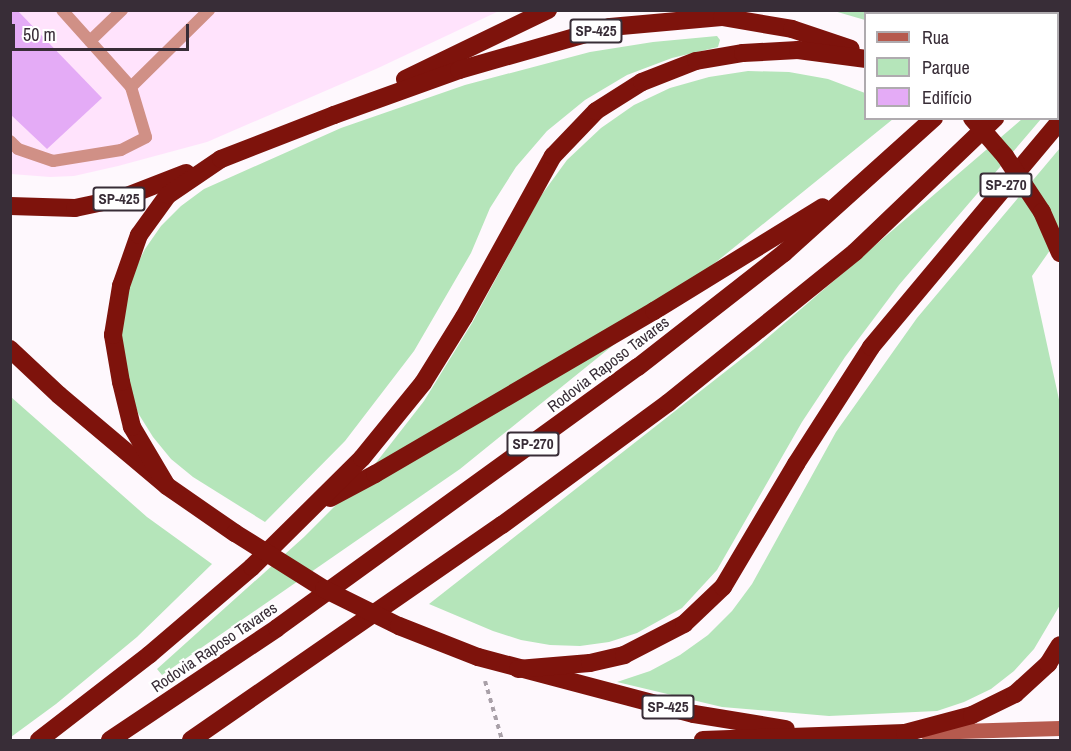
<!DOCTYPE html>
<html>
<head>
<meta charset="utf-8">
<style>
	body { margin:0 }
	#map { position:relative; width:1071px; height:751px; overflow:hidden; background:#fef8fd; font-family:"Archivo Narrow",sans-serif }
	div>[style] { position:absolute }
	.built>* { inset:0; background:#ffe3fc }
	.green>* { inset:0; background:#b5e5ba }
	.building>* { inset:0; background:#e4abf6 }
	.path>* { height:4px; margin-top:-2px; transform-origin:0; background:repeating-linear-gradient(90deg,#a9a0a8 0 4.5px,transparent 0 9px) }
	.lane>* { height:12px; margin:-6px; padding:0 6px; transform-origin:6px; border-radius:6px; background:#d09086 }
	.secondary>* { height:15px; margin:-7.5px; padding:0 7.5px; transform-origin:7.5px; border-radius:7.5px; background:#b65a4e }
	.highway>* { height:18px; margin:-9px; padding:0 9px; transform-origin:9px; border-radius:9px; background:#7e130c }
	.highway-bridge>* { height:18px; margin:-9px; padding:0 9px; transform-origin:9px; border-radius:9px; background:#7e130c }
	span { translate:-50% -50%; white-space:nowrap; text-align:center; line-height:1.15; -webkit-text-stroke:4.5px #fff; paint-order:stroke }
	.shield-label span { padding:2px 4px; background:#fff; border:2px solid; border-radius:4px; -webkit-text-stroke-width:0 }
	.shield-label { font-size:15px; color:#382d37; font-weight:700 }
	.street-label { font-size:16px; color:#382d37 }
	.frame { position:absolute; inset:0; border:12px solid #382d37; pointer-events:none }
	.legend { position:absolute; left:864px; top:12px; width:195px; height:108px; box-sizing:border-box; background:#fff; border:2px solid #afabaf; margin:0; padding:8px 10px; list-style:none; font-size:18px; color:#382d37 }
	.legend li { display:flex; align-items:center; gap:12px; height:30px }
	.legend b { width:30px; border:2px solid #afabaf }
	.scale { position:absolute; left:12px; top:24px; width:177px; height:27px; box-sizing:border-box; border:3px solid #382d37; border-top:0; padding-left:8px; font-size:18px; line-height:21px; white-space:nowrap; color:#382d37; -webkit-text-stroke:4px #fff; paint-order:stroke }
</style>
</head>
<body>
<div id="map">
	<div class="built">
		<div style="clip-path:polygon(10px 11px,499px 11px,376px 69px,207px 142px,118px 166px,74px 176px,50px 177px,11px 174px)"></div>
	</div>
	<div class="green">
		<div style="clip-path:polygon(834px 11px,1004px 11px,1001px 14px,866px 14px,865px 20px)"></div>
		<div style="clip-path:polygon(717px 36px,720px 40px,718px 47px,672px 58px,627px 75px,585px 100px,547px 131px,516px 167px,490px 208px,471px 253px,414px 351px,345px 441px,265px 522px,193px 477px,171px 459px,153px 437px,138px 413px,128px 386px,121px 330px,125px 302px,132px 275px,145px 249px,161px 226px,181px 206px,204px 189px,341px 128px,465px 85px,590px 52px,653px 42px)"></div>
		<div style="clip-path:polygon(748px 71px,789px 72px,828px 79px,865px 93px,866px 118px,893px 119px,460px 469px,162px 675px,157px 669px,304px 537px,368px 473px,424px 401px,472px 323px,540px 197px,567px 160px,601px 128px,634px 105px,670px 88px,709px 77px)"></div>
		<div style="clip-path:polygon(1022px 119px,1041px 119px,899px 285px,845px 357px,802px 422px,717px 570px,682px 608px,637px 633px,609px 642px,580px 646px,550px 645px,521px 640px,493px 631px,429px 604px,758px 346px)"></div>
		<div style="clip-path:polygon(1060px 148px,1060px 236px,1032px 276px,1060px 404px,1060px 605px,1034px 649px,1014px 671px,991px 689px,964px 702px,937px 711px,829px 716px,722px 707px,617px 682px,650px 671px,680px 655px,708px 635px,732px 611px,752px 584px,836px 432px,917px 318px)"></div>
		<div style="clip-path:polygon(11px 397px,147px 517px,212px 564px,137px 637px,56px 704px,11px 737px)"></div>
	</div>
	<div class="building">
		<div style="clip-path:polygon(10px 10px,17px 10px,102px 98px,47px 149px,10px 114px)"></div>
	</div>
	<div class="path">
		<div style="left:485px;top:681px;width:61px;rotate:73.9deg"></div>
	</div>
	<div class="lane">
		<div style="left:90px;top:41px;width:45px;rotate:-44.1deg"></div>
		<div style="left:131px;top:87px;width:110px;rotate:-44.6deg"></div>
		<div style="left:10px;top:141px;width:11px;rotate:45deg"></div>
		<div style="left:18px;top:149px;width:37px;rotate:19deg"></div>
		<div style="left:53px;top:161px;width:69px;rotate:-9.2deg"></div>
		<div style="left:121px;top:150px;width:28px;rotate:-27deg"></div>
		<div style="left:146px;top:137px;width:52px;rotate:-106.7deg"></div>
		<div style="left:131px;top:87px;width:103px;rotate:-131.9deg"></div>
	</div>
	<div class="secondary">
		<div style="left:926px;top:732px;width:134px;rotate:-1.7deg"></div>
	</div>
	<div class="highway">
		<div style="left:1040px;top:14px;width:4px;rotate:-63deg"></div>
		<div style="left:1058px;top:58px;width:4px;rotate:-56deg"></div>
		<div style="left:405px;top:79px;width:159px;rotate:-25.8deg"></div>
		<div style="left:10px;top:206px;width:65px;rotate:1.8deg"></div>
		<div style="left:75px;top:208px;width:48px;rotate:-12deg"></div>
		<div style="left:122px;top:198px;width:69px;rotate:-21.3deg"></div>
		<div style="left:10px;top:349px;width:67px;rotate:43.2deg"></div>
		<div style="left:59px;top:395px;width:141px;rotate:40.1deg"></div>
		<div style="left:167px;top:486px;width:83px;rotate:34.7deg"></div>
		<div style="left:167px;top:486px;width:69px;rotate:-120.7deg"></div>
		<div style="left:132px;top:427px;width:46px;rotate:-103.7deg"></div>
		<div style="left:121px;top:382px;width:48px;rotate:-99.7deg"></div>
		<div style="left:113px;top:335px;width:50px;rotate:-80.7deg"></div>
		<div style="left:121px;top:286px;width:54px;rotate:-70.6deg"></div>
		<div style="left:139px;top:235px;width:49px;rotate:-54.1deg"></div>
		<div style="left:168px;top:195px;width:64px;rotate:-34.2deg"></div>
		<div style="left:221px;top:159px;width:121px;rotate:-21.3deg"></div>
		<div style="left:334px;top:115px;width:133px;rotate:-19.8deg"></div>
		<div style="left:459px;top:70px;width:157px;rotate:-15.9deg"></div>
		<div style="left:610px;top:27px;width:112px;rotate:-5.1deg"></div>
		<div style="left:722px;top:17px;width:71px;rotate:9.7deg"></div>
		<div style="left:792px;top:29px;width:62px;rotate:18.7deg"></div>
		<div style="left:330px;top:498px;width:51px;rotate:-28.1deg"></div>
		<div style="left:375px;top:474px;width:323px;rotate:-30.3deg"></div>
		<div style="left:654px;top:311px;width:198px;rotate:-31.6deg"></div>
		<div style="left:478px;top:657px;width:223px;rotate:14.8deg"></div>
		<div style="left:694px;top:714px;width:93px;rotate:9.3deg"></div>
		<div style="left:518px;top:669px;width:72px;rotate:-4.8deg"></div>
		<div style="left:590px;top:663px;width:35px;rotate:-13deg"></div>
		<div style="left:624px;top:655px;width:68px;rotate:-27.3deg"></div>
		<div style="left:684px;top:624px;width:54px;rotate:-43.5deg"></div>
		<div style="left:723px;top:587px;width:143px;rotate:-59.3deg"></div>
		<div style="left:796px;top:464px;width:139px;rotate:-57.3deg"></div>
		<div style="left:871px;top:347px;width:295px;rotate:-50.1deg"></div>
		<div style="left:39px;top:740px;width:139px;rotate:-37.7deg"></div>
		<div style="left:149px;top:655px;width:135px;rotate:-40.5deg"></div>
		<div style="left:252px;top:567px;width:155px;rotate:-44.7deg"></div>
		<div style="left:362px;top:458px;width:97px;rotate:-50.9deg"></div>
		<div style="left:423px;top:383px;width:78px;rotate:-58.2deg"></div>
		<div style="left:464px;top:317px;width:184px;rotate:-61.1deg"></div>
		<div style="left:553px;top:156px;width:62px;rotate:-46.3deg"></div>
		<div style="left:596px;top:111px;width:54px;rotate:-32.2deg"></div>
		<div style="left:642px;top:82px;width:58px;rotate:-21.3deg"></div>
		<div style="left:696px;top:61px;width:48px;rotate:-9.7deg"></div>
		<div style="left:743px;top:53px;width:55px;rotate:-3.1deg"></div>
		<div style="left:798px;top:50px;width:69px;rotate:7.5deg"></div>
		<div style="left:110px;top:740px;width:201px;rotate:-33.8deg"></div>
		<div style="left:277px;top:628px;width:445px;rotate:-35.9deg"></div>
		<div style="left:638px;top:367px;width:185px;rotate:-38deg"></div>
		<div style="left:784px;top:253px;width:202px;rotate:-42deg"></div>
		<div style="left:191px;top:740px;width:378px;rotate:-34.7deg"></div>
		<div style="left:502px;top:525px;width:206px;rotate:-36.3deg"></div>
		<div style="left:668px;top:403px;width:240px;rotate:-38.9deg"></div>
		<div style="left:855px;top:252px;width:194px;rotate:-43.7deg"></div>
		<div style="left:703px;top:740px;width:202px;rotate:-2deg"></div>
		<div style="left:905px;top:733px;width:69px;rotate:-15deg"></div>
		<div style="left:972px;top:715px;width:48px;rotate:-26deg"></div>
		<div style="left:1015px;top:694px;width:45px;rotate:-42.3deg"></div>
		<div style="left:1048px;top:664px;width:22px;rotate:-58deg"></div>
	</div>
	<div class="highway-bridge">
		<div style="left:972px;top:118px;width:50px;rotate:49deg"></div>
		<div style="left:1005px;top:156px;width:67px;rotate:56.5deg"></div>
		<div style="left:1042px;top:212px;width:45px;rotate:66.3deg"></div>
		<div style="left:235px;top:533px;width:105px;rotate:32.2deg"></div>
		<div style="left:324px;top:589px;width:84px;rotate:26.3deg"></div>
		<div style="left:399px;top:626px;width:85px;rotate:21.4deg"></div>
	</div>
	<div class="shield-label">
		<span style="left:596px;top:31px">SP-425</span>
		<span style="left:1006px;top:185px">SP-270</span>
		<span style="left:119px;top:199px">SP-425</span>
		<span style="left:533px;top:444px">SP-270</span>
		<span style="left:668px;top:707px">SP-425</span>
	</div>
	<div class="street-label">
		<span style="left:608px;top:364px;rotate:-37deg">Rodovia Raposo Tavares</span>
		<span style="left:214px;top:647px;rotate:-34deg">Rodovia Raposo Tavares</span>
	</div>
	<div class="frame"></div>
	<ul class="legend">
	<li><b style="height:8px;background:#b65a4e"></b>Rua</li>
	<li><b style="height:16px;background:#b5e5ba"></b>Parque</li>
	<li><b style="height:16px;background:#e4abf6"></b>Edifício</li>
	</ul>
	<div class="scale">50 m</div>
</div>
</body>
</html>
